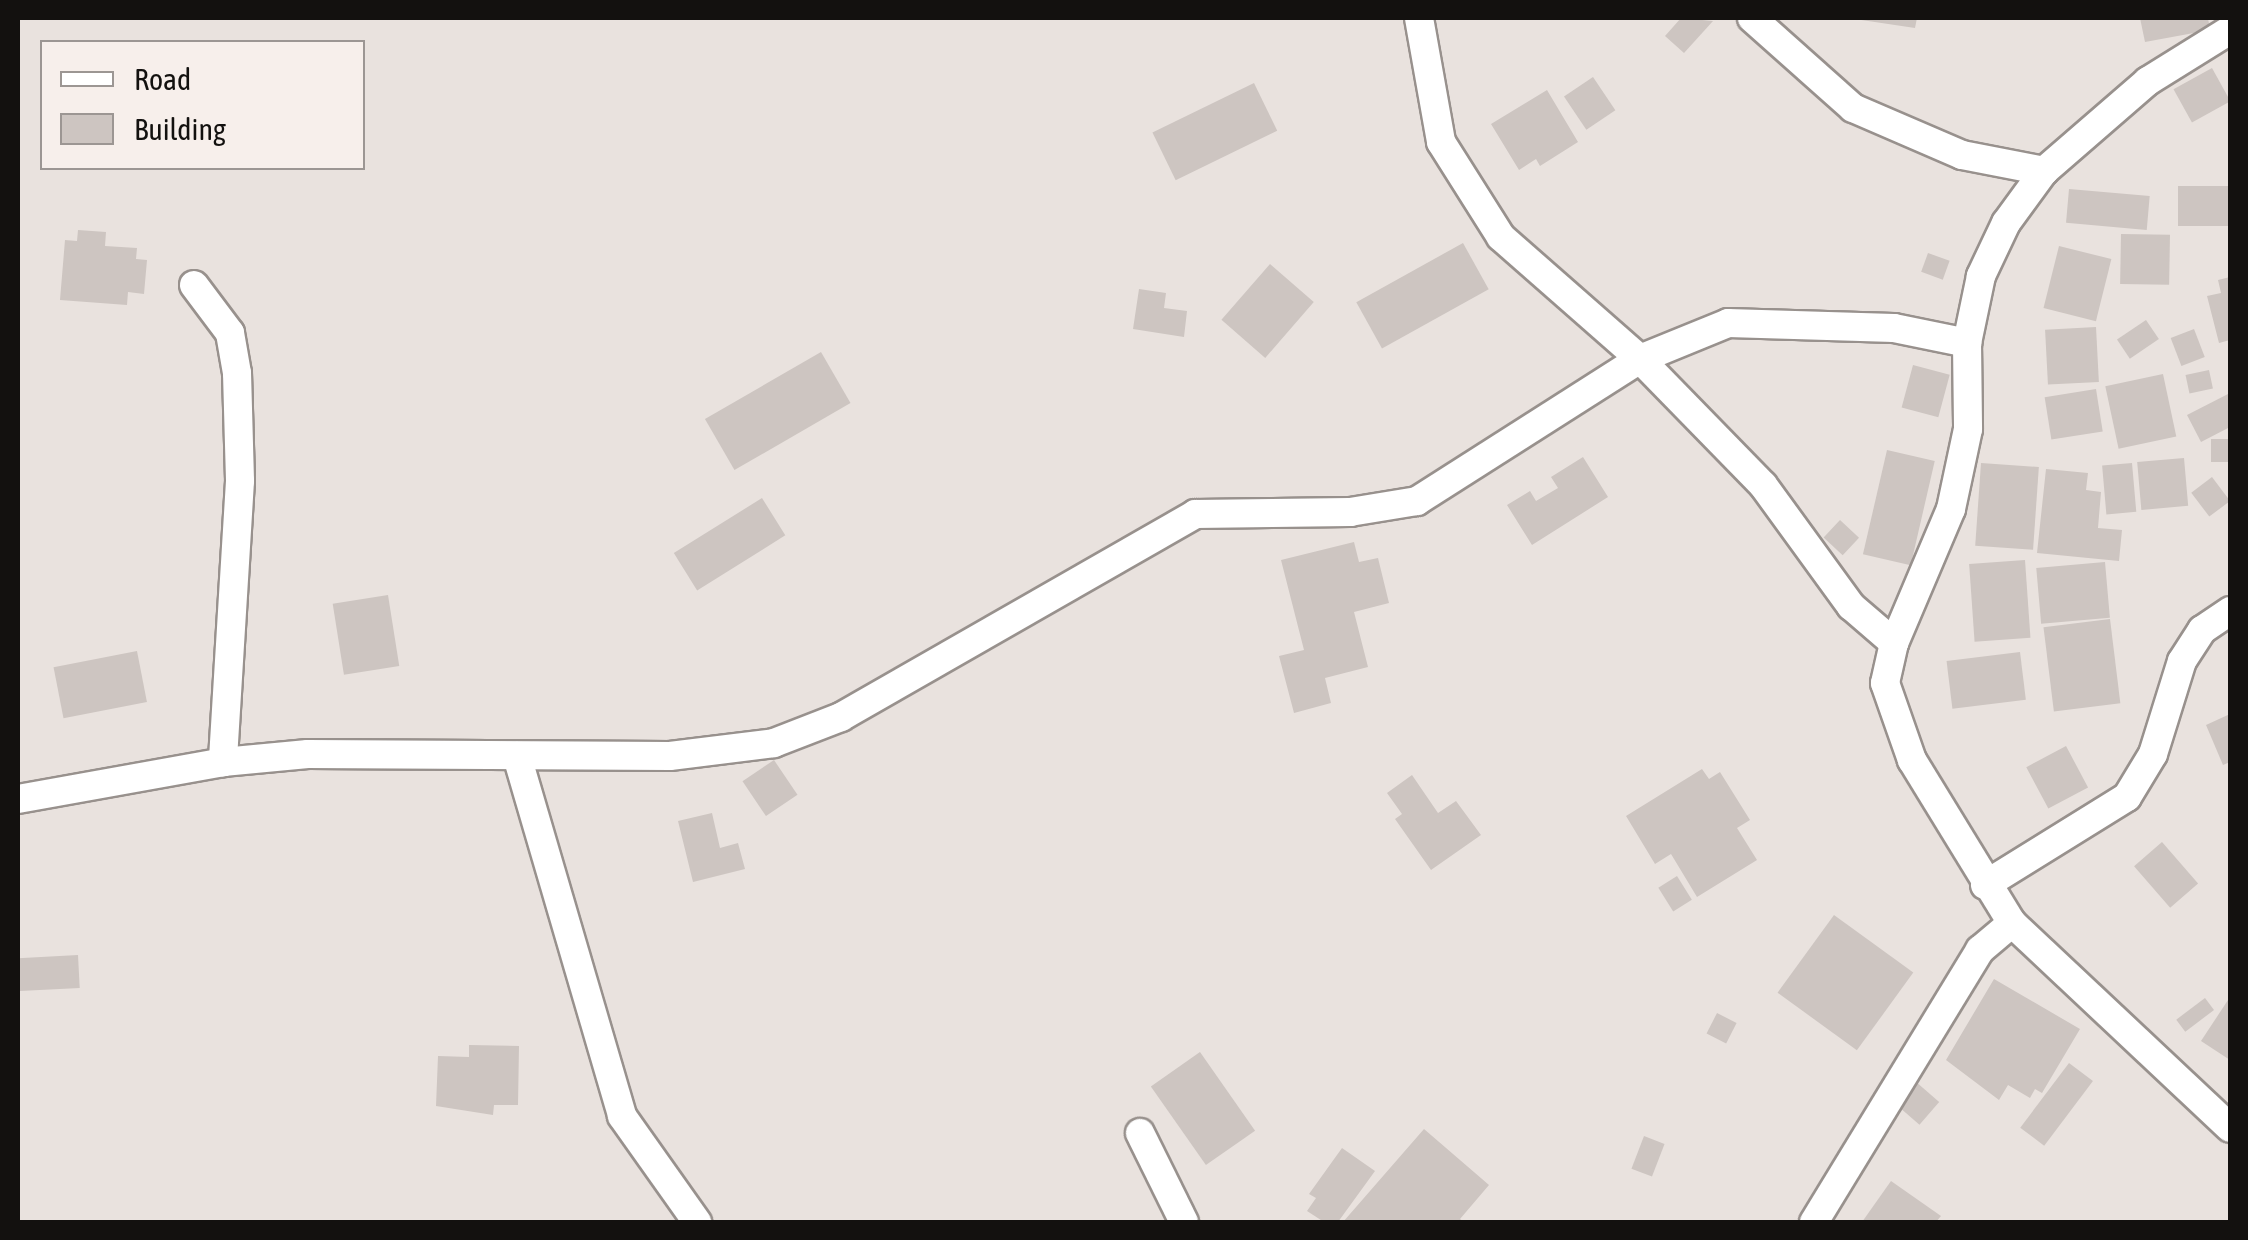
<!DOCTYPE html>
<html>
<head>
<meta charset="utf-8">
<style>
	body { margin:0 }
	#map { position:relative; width:2248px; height:1240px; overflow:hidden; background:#e9e2de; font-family:"Asap Condensed",sans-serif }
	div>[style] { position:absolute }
	.building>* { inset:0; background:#cdc5c1; transform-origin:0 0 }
	.roads { filter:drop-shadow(2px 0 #98918d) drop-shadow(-2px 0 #98918d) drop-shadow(0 2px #98918d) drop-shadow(0 -2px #98918d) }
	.street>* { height:28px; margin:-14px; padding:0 14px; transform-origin:14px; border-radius:14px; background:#fff }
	span { translate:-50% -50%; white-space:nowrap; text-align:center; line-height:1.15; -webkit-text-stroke:10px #f7efeb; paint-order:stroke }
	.frame { position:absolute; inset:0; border:20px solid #13110f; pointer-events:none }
	.legend { position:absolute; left:40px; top:40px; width:325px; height:130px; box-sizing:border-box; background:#f7efeb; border:2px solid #9c9693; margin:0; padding:12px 18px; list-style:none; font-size:30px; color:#13110f }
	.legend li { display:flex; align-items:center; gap:20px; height:50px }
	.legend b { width:50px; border:2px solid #9c9693 }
</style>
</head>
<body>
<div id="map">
	<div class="building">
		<div style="clip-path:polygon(1681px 18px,1713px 21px,1684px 53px,1665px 36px)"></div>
		<div style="clip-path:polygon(1848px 18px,1917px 18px,1915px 28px)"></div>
		<div style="clip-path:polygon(2140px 18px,2208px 18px,2210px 30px,2145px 42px)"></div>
		<div style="left:2212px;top:68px;width:38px;height:44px;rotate:61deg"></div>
		<div style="left:1593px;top:77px;width:40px;height:35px;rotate:56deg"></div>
		<div style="left:1254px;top:83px;width:53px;height:113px;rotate:64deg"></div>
		<div style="clip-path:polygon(1547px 90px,1578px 142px,1540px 166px,1536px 159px,1519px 170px,1491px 124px)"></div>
		<div style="left:2230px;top:186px;width:40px;height:52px;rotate:90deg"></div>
		<div style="left:2069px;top:189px;width:81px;height:34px;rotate:5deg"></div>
		<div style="clip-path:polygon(78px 230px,106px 232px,105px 246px,137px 248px,136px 259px,147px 260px,144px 294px,128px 292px,127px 305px,60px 300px,65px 240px,77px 241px)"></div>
		<div style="left:2121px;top:234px;width:49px;height:50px;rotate:1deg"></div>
		<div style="left:1463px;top:243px;width:53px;height:122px;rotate:61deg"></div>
		<div style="left:2059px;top:246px;width:54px;height:64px;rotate:14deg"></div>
		<div style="left:1928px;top:253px;width:23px;height:20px;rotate:20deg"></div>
		<div style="left:1270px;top:264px;width:58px;height:74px;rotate:41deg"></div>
		<div style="clip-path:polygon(2230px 277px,2230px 340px,2219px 343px,2207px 296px,2221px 293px,2218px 280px)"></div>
		<div style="clip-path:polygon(1139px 289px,1166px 293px,1164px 308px,1187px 311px,1184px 337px,1133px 329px)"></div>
		<div style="left:2146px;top:320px;width:23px;height:35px;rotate:56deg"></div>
		<div style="left:2096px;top:327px;width:55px;height:51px;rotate:87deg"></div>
		<div style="left:2194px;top:329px;width:30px;height:25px;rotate:69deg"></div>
		<div style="left:821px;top:352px;width:59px;height:134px;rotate:60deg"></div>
		<div style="left:1913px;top:365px;width:38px;height:44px;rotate:15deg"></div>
		<div style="left:2209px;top:370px;width:19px;height:24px;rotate:78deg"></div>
		<div style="left:2163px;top:374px;width:64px;height:59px;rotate:78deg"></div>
		<div style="left:2096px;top:389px;width:43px;height:52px;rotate:81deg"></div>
		<div style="clip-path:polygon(2230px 393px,2230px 427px,2201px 442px,2187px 415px)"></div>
		<div style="left:2230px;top:439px;width:23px;height:19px;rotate:90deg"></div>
		<div style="left:1887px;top:450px;width:49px;height:107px;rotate:13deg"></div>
		<div style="clip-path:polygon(1583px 457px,1608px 497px,1532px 545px,1507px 505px,1530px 491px,1536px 501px,1558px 488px,1551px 477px)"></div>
		<div style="left:2184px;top:458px;width:48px;height:47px;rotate:85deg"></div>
		<div style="left:1981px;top:463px;width:58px;height:83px;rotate:4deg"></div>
		<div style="left:2132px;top:463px;width:49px;height:30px;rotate:85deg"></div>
		<div style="clip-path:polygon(2046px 469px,2088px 473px,2086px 490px,2101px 492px,2098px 528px,2122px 530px,2119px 561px,2037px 553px)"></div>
		<div style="left:2212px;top:477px;width:30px;height:26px;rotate:53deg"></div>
		<div style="left:762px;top:498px;width:44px;height:104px;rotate:58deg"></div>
		<div style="left:1840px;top:520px;width:26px;height:24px;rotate:43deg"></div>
		<div style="clip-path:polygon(1354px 542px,1359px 562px,1378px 558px,1389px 603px,1354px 612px,1368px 667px,1325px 678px,1331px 703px,1294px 713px,1279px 656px,1304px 650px,1281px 560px)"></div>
		<div style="left:2025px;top:560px;width:78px;height:56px;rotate:86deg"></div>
		<div style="left:2105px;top:562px;width:56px;height:69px;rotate:85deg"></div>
		<div style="left:388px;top:595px;width:72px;height:56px;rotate:81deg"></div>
		<div style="left:2110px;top:619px;width:85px;height:67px;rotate:83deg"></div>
		<div style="left:137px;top:651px;width:52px;height:85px;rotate:79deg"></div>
		<div style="left:2020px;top:652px;width:48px;height:74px;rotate:83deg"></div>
		<div style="clip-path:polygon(2230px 714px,2230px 762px,2223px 765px,2206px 725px)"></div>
		<div style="left:2066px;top:746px;width:47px;height:45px;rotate:62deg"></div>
		<div style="left:774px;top:760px;width:42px;height:38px;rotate:56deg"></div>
		<div style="clip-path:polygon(1702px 769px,1709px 779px,1720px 772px,1750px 820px,1737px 828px,1757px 860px,1697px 897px,1671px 854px,1655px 864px,1626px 816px)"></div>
		<div style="clip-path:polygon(1412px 775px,1438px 813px,1456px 801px,1481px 835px,1431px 870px,1395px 819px,1402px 814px,1387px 793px)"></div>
		<div style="clip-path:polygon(712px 813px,720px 848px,738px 843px,745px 869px,693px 882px,678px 821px)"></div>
		<div style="left:2162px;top:842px;width:55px;height:37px;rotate:49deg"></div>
		<div style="left:1677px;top:876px;width:28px;height:22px;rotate:58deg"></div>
		<div style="left:1834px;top:915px;width:98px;height:96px;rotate:36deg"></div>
		<div style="left:78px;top:955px;width:33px;height:60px;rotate:87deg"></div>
		<div style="clip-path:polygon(1994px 979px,2080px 1029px,2042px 1093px,2035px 1089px,2030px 1098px,2008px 1085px,1999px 1100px,1946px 1060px)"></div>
		<div style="clip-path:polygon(2230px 997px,2230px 1060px,2201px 1041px)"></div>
		<div style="left:2205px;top:998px;width:15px;height:36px;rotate:53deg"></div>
		<div style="left:1717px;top:1013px;width:22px;height:23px;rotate:27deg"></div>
		<div style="clip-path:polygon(469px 1045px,519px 1046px,518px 1105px,494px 1105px,493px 1115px,436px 1106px,438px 1056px,469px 1057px)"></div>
		<div style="left:1200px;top:1052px;width:96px;height:60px;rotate:55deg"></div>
		<div style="left:2069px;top:1063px;width:30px;height:81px;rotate:37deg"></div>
		<div style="left:1915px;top:1081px;width:32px;height:30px;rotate:41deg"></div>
		<div style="clip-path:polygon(1424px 1129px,1489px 1185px,1460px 1219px,1464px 1222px,1343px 1222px)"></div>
		<div style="left:1644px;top:1136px;width:22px;height:35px;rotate:21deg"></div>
		<div style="clip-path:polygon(1342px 1148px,1375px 1171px,1338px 1222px,1324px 1222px,1307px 1211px,1316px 1198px,1309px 1194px)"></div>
		<div style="clip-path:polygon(1891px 1181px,1941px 1216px,1936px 1222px,1862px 1222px)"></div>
	</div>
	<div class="roads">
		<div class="street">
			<div style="left:1419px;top:18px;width:126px;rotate:79.9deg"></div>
			<div style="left:1441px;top:142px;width:112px;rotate:57.7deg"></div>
			<div style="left:1501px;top:237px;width:185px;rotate:41.3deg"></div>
			<div style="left:1640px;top:359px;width:176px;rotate:45.7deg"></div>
			<div style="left:1763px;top:485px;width:150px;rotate:54deg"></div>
			<div style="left:1851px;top:606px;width:57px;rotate:40.7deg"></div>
			<div style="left:1752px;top:18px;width:135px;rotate:41.7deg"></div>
			<div style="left:1853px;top:108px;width:119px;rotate:23.3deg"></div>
			<div style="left:1962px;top:155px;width:84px;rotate:11deg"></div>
			<div style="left:2230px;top:30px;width:97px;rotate:148.1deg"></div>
			<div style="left:2148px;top:81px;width:138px;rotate:139.1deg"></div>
			<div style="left:2044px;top:171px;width:64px;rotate:126.2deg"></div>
			<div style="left:2006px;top:223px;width:59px;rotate:115.3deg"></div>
			<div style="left:1981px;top:276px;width:68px;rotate:101.8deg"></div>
			<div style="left:1967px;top:343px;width:86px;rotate:89.3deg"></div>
			<div style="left:1968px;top:429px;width:82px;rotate:102deg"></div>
			<div style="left:1951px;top:509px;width:146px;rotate:113deg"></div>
			<div style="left:1894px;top:643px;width:41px;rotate:102.7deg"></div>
			<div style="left:1885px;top:683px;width:82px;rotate:70.7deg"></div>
			<div style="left:1912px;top:760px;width:191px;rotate:58.5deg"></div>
			<div style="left:2012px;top:923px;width:299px;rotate:43.2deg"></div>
			<div style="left:194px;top:285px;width:60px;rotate:53.1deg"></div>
			<div style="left:230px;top:333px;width:41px;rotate:80.1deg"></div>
			<div style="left:237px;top:373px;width:108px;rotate:88.4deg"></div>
			<div style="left:240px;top:481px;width:282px;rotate:93.5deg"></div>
			<div style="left:517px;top:756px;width:375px;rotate:73.7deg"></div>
			<div style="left:622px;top:1116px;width:130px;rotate:54.7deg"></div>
			<div style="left:18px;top:799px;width:208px;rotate:-10.2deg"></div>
			<div style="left:223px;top:762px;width:85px;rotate:-5.4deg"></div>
			<div style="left:308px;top:754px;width:362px;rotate:0.3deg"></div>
			<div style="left:670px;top:756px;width:105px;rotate:-7.1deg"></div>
			<div style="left:774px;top:743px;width:72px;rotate:-21.2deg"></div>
			<div style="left:841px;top:717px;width:408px;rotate:-29.8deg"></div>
			<div style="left:1195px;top:514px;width:155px;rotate:-0.7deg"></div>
			<div style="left:1350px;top:512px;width:68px;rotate:-9.3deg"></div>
			<div style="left:1417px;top:501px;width:264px;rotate:-32.5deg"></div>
			<div style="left:1640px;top:359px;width:95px;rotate:-22.2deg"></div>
			<div style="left:1728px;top:323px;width:166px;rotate:1.7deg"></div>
			<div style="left:1894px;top:328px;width:75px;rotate:11.6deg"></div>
			<div style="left:1985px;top:885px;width:167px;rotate:-31.8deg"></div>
			<div style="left:2127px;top:797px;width:50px;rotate:-58.8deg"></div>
			<div style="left:2153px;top:754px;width:97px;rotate:-72.7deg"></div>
			<div style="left:2182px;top:661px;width:37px;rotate:-57deg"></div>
			<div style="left:2202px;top:630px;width:34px;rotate:-34deg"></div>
			<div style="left:1140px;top:1133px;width:99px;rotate:63.7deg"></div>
			<div style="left:1814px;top:1222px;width:319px;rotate:-58.6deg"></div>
			<div style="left:1980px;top:950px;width:42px;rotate:-40.2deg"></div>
		</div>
	</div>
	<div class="frame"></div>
	<ul class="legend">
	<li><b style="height:12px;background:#fff"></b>Road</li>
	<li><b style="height:28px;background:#cdc5c1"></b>Building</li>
	</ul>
</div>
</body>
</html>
